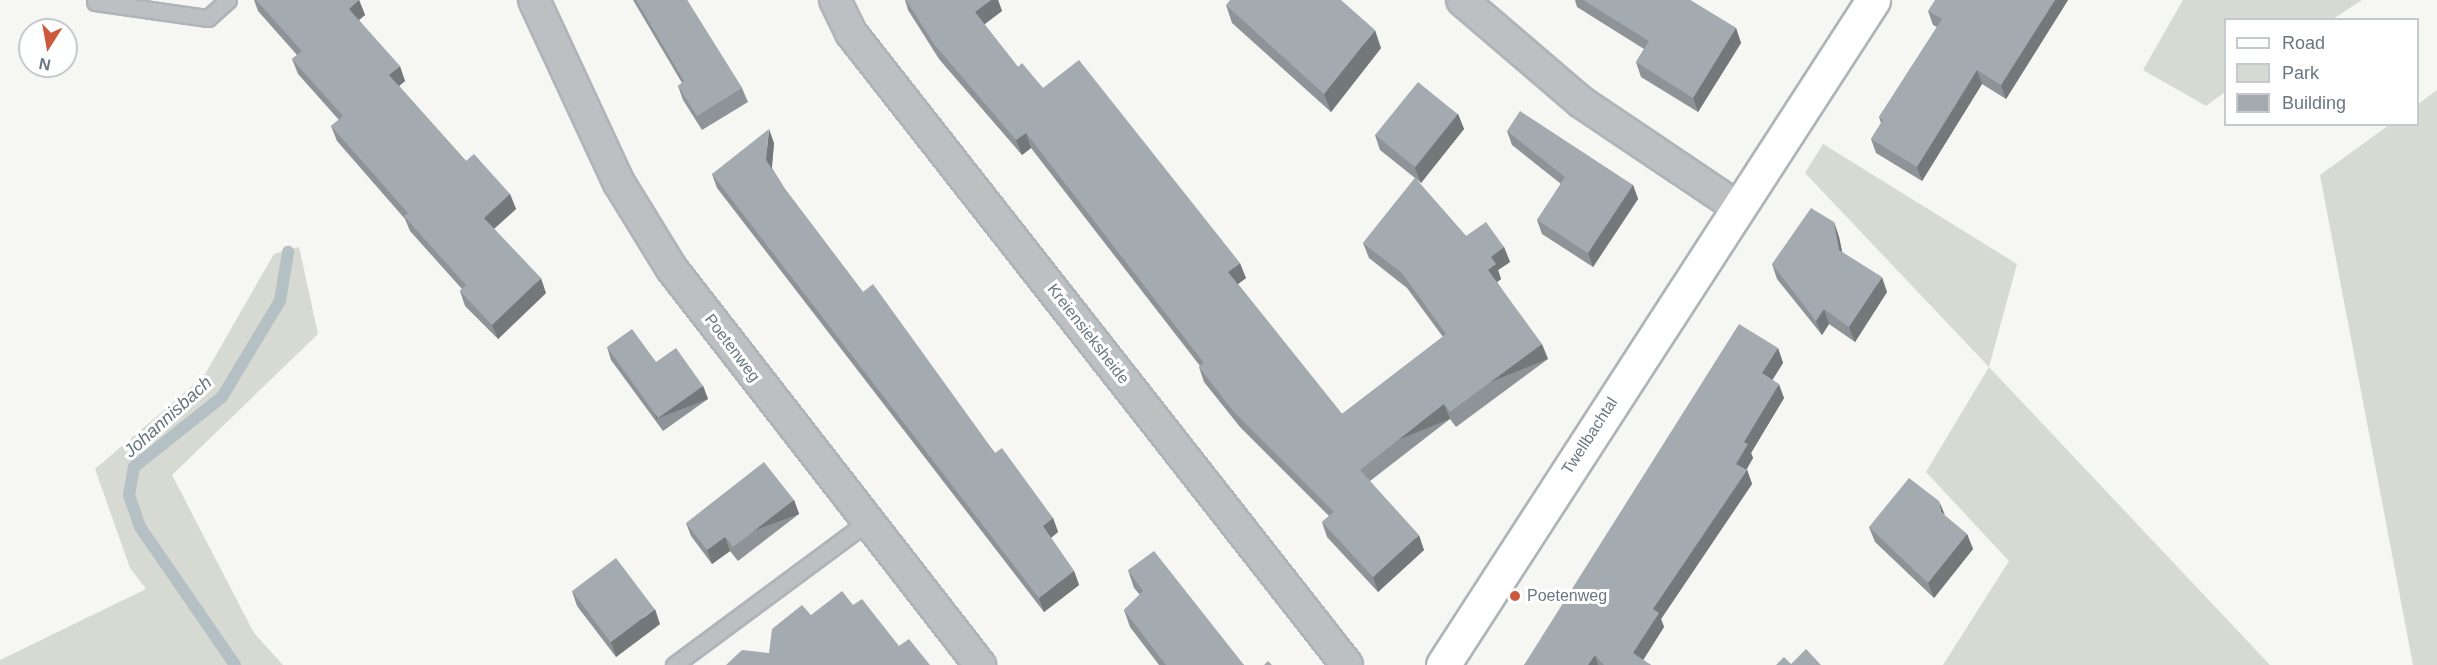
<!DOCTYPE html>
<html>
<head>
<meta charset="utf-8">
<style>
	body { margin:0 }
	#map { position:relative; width:2437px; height:665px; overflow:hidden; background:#f6f6f3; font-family:Arial,sans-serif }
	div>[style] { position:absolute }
	.green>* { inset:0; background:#d6dad3 }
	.stream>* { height:12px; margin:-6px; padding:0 6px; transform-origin:6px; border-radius:6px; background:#b4c0c3 }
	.roads { filter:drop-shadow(2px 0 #aeb4b8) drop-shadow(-2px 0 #aeb4b8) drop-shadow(0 2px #aeb4b8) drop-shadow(0 -2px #aeb4b8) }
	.lane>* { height:15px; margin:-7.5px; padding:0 7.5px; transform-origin:7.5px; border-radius:7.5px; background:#bcc0c3 }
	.street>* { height:30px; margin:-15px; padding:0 15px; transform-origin:15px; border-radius:15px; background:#bcc0c3 }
	.secondary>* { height:33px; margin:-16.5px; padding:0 16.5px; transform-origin:16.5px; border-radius:16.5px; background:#fff }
	.wall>* { inset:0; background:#8d9397 }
	.shaded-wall>* { inset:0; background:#73787b; transform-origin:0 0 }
	.building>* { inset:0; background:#a4abb0; transform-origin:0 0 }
	.dots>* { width:16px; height:16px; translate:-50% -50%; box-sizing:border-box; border:3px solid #fff; border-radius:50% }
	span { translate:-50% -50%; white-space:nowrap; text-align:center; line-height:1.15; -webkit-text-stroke:6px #fff; paint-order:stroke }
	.street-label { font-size:16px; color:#697781 }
	.poi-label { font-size:16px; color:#697781 }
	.left { translate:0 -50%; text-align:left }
	.water-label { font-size:18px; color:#65777d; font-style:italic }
	.legend { position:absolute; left:2224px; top:18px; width:195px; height:108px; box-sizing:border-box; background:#fff; border:2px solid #c3c9cd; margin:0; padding:8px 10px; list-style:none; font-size:18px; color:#697781 }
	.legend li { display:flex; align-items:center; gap:12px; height:30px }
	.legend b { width:30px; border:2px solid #c3c9cd }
	.north { position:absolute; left:18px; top:18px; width:60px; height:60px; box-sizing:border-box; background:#fff; border:2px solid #c3c9cd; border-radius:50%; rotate:191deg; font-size:16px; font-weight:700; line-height:24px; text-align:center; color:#697781 }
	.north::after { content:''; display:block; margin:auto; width:21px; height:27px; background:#cd593c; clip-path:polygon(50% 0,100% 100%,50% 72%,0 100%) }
</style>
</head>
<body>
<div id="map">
	<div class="green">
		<div style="clip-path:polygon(2183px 0,2362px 0,2333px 19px,2226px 20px,2225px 92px,2206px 106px,2143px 70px)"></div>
		<div style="clip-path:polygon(2437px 90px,2437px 665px,2413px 665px,2320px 175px,2389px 125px,2418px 124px,2418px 104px)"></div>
		<div style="clip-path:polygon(1823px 144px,2017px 264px,1989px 367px,2270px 665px,1943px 665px,2009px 561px,1926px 472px,1989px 367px,1805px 173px)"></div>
		<div style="clip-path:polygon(299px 247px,318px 334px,172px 475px,254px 633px,283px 665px,0 665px,0 660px,146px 589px,130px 568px,95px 469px,204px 376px,274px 254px)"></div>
	</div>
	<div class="stream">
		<div style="left:235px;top:665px;width:168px;rotate:-124.5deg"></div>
		<div style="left:140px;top:527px;width:34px;rotate:-109deg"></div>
		<div style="left:129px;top:495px;width:28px;rotate:-80deg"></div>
		<div style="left:134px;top:467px;width:112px;rotate:-38.5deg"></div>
		<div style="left:222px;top:397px;width:112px;rotate:-58.9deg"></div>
		<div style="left:280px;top:301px;width:50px;rotate:-80.7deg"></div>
	</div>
	<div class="roads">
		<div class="lane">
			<div style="left:95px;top:2px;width:114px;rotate:8.1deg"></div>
			<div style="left:208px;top:18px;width:27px;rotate:-42deg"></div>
			<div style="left:674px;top:665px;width:239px;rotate:-36.5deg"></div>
		</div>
		<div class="street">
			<div style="left:534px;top:0;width:202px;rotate:65.1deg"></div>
			<div style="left:619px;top:183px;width:101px;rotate:58.4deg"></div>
			<div style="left:672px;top:269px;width:502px;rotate:52.13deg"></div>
			<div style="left:835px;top:0;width:37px;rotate:64deg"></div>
			<div style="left:851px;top:33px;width:803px;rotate:51.87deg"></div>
			<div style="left:1462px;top:0;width:157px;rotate:40.6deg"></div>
			<div style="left:1581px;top:102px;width:188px;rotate:33.9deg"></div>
		</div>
		<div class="secondary">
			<div style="left:1443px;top:665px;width:792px;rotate:-57.11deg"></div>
		</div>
	</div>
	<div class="wall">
		<div style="clip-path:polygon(254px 0,359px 0,365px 15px,359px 20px,405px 81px,399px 86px,466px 161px,510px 194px,516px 209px,494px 229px,546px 293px,498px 339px,465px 306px,460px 291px,462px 289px,410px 231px,405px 219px,337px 141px,331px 126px,339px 120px,298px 74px,292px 59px,297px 55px,258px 11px)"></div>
		<div style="clip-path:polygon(633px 0,687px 0,742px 88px,748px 102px,702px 130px,683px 100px,678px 86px,682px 83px)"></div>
		<div style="clip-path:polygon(905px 0,998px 0,1002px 11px,984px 24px,1018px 67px,1043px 88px,1246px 278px,1238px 284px,1342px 414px,1443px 337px,1407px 288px,1369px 258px,1363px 243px,1415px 178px,1380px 150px,1375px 135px,1458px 114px,1464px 129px,1421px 183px,1415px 178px,1466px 236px,1504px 247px,1510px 262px,1498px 270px,1501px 279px,1497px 282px,1548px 359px,1456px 427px,1450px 419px,1370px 481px,1424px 550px,1378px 592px,1327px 537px,1322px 522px,1329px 516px,1240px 427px,1204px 382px,1199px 367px,1200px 366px,1031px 148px,1022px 155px,939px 59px,908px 10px)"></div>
		<div style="clip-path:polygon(1575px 0,1690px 0,1736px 28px,1741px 43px,1698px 112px,1641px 77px,1636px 62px,1644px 49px,1577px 7px)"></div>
		<div style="clip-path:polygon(2068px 0,2006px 99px,1982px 84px,1922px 181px,1876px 153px,1871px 139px,1881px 123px,1879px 117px,1937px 27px,1933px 25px,1928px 11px)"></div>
		<div style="clip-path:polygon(1226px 5px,1381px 48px,1331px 112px,1232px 23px)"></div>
		<div style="clip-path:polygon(1507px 131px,1633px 185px,1638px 199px,1593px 267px,1542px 234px,1537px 220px,1561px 184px,1512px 145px)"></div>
		<div style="clip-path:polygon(774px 143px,772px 168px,785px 189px,863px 292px,995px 453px,1053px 518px,1058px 532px,1051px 538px,1074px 571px,1079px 585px,1044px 612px,717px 188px,712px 174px)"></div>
		<div style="clip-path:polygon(1834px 222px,1839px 237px,1842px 252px,1887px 292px,1855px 342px,1829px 324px,1822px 335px,1777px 279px,1772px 264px)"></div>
		<div style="clip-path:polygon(607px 347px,656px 362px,703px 386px,708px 399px,663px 431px,611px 360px)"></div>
		<div style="clip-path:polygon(1778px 348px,1783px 363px,1772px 380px,1784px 398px,1751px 453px,1753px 458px,1747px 469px,1752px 484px,1661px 619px,1664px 627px,1643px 660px,1651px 665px,1524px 665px)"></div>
		<div style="clip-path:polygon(794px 500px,799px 514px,738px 561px,730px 551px,712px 564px,691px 536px,686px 523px)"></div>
		<div style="clip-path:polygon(1945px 516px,1967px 534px,1973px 549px,1934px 598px,1875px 542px,1869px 527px)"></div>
		<div style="clip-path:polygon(1128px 570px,1244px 665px,1159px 665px,1130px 627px,1124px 610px,1140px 595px,1134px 588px)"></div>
		<div style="clip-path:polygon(572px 591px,660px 624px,616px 657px,577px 606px)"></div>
	</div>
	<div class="shaded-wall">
		<div style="clip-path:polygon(359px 0,365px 15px,354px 24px,349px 9px)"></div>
		<div style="clip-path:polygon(991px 0,998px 0,1002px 11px,981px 27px,975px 12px)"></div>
		<div style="clip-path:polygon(2055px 0,2068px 0,2006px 99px,2001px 85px)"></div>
		<div style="clip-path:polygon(1736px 28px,1741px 43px,1698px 112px,1693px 98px)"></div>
		<div style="clip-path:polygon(1375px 30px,1381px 48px,1331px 112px,1324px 94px)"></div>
		<div style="clip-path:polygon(400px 66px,405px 81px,394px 90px,389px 75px)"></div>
		<div style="clip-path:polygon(1977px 70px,1982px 84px,1922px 181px,1917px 167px)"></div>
		<div style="clip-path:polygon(1458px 114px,1464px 129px,1421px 183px,1415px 168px)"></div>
		<div style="clip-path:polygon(769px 129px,774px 143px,771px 174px,766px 160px)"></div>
		<div style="clip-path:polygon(1026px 133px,1031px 148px,1022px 155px,1016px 140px)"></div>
		<div style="clip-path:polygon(1633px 185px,1638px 199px,1593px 267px,1588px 253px)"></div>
		<div style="clip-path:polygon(510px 194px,516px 209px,489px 233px,484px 218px)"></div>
		<div style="clip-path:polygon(1834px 222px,1839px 237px,1845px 265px,1839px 250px)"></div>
		<div style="clip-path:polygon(1504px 247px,1510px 262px,1498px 270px,1501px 279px,1493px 285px,1488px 270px,1491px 257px)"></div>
		<div style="clip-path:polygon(1240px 263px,1246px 278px,1234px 287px,1228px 272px)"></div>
		<div style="clip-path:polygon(1882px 277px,1887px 292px,1855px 342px,1849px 327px)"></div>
		<div style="clip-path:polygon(541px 278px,546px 293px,498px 339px,492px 325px)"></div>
		<div style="clip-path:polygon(1824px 309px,1829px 324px,1822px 335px,1816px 321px)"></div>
		<div style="left:1542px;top:344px;width:16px;height:114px;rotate:68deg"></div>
		<div style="clip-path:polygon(1778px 348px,1783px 363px,1768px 387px,1762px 373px)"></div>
		<div style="clip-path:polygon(1779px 384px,1784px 398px,1751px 453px,1753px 458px,1741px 478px,1736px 464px,1744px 442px)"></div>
		<div style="left:703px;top:386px;width:14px;height:55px;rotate:69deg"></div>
		<div style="left:1444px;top:404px;width:16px;height:107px;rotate:68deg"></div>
		<div style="clip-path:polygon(1747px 470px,1752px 484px,1661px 619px,1664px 627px,1640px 665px,1633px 653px,1653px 609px)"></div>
		<div style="left:794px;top:500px;width:15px;height:77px;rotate:70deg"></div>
		<div style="clip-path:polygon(1939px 501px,1945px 515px,1941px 512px)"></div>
		<div style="clip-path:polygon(1053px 518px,1058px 532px,1048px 540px,1043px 526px)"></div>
		<div style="clip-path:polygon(1967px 534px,1973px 549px,1934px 598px,1928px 583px)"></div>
		<div style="clip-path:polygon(1419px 535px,1424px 550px,1378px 592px,1373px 577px)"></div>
		<div style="clip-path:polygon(725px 537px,730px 551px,712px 564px,707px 550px)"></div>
		<div style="clip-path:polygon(1074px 571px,1079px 585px,1044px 612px,1039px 598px)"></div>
		<div style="clip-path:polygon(655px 609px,660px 624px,616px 657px,611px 642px)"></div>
		<div style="clip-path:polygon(1595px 655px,1598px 665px,1588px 665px)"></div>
	</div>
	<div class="building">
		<div style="clip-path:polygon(256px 0,359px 0,349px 9px,400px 66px,389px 75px,466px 161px,474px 154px,510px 194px,484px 218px,541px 278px,492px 325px,460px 291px,466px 285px,404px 216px,408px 213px,331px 126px,343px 116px,292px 59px,302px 51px)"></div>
		<div style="clip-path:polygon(636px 0,687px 0,742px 88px,697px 116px,678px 86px,684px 81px)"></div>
		<div style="clip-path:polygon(906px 0,991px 0,975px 12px,1018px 67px,1022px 63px,1043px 88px,1079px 60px,1240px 263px,1228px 272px,1342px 414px,1446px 334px,1402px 273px,1363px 243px,1415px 178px,1466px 236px,1486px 222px,1504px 247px,1491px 257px,1496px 264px,1488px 270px,1542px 344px,1450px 412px,1444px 404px,1360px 470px,1419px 535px,1373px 577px,1322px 522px,1334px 512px,1234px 412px,1199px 367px,1204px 363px,1026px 133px,1016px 140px,934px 44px)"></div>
		<div style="clip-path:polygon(1230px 0,1341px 0,1375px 30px,1324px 94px,1226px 5px)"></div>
		<div style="clip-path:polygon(1583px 0,1690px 0,1736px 28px,1693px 98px,1636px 62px,1649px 41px)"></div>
		<div style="clip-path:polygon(1935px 0,2055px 0,2001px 85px,1977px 70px,1917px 167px,1871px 139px,1883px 120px,1879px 117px,1942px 19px,1928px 11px)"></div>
		<div style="left:1418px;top:82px;width:51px;height:68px;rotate:39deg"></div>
		<div style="clip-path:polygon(1520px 111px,1633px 185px,1588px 253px,1537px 220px,1565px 177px,1507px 131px)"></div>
		<div style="clip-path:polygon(769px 129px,766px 160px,785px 189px,863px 292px,873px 284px,995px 453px,1002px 448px,1053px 518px,1043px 526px,1074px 571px,1039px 598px,712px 174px)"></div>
		<div style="clip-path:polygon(1811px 208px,1834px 222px,1839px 250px,1882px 277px,1849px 327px,1824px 309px,1816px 321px,1772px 264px)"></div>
		<div style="clip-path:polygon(1739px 324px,1778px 348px,1762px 373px,1779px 384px,1744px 442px,1748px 444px,1736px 464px,1747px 470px,1653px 609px,1659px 613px,1633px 653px,1651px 665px,1604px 665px,1595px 655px,1588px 665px,1524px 665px)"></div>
		<div style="clip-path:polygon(632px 329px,656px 362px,676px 348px,703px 386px,658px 418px,607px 347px)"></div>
		<div style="clip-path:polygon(764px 462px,794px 500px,733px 547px,725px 537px,707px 550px,686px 523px)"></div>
		<div style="clip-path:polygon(1909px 478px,1939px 501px,1941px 512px,1967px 534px,1928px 583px,1869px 527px)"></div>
		<div style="clip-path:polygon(1154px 551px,1244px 665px,1166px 665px,1124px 610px,1143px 591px,1128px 570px)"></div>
		<div style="left:616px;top:558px;width:64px;height:55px;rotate:53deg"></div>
		<div style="clip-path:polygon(842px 591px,853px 605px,862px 599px,899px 646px,909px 639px,930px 665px,726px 665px,742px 650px,769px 653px,772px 629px,802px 605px,811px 615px)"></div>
		<div style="clip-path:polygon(1806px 649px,1821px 665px,1776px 665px,1784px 657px,1791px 664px)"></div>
		<div style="clip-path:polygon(1268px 661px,1272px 665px,1264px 665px)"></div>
	</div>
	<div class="dots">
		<div style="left:1515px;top:596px;background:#cd593c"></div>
	</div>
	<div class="street-label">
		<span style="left:1088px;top:334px;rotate:52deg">Kreiensieksheide</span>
		<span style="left:732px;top:348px;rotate:53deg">Poetenweg</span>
		<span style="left:1590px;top:436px;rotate:-57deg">Twellbachtal</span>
	</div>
	<div class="poi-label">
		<span class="left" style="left:1527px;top:596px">Poetenweg</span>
	</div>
	<div class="water-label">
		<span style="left:168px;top:417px;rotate:-42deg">Johannisbach</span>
	</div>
	<ul class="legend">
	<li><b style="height:8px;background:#fff"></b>Road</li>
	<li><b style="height:16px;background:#d6dad3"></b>Park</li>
	<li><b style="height:16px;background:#a4abb0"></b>Building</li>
	</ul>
	<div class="north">N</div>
</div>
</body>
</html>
